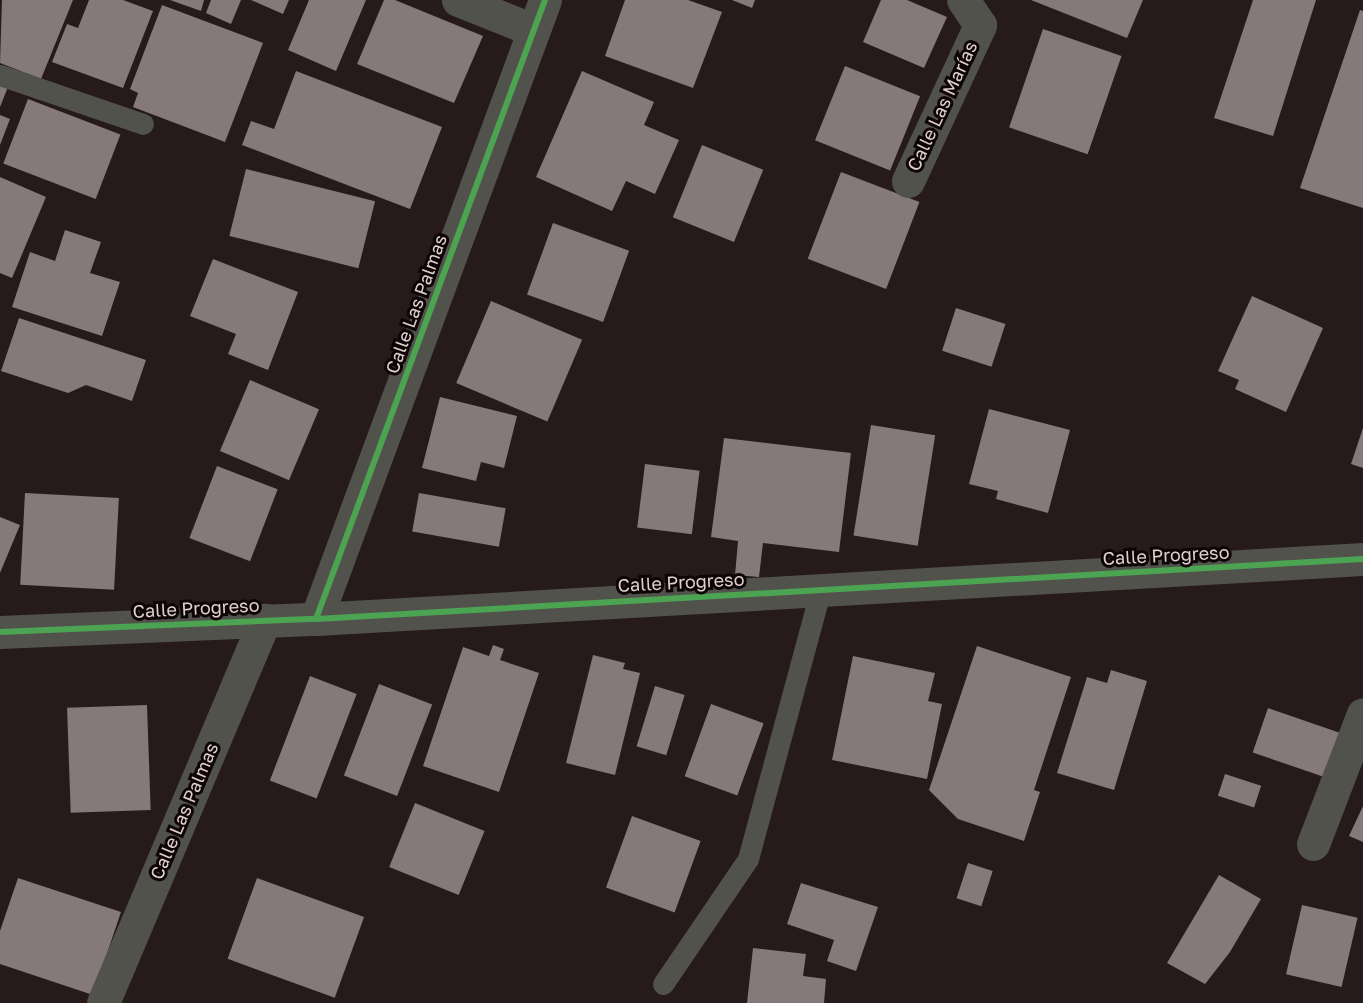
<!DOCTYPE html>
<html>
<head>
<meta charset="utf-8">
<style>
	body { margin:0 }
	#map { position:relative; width:1363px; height:1003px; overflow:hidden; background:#261a1a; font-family:"Golos Text",sans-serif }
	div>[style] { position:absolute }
	.building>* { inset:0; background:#857979; transform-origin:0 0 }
	.lane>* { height:21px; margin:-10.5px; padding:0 10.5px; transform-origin:10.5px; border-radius:10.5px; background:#52524d }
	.street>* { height:33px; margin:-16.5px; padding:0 16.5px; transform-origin:16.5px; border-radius:16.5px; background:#52524d }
	.cycleway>* { height:6px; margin:-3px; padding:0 3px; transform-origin:3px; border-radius:3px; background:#4ca352 }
	span { translate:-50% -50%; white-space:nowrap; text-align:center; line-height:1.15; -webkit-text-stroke:6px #0d0405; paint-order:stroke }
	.street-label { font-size:18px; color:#e0cfcf }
</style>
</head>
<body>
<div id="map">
	<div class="building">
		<div style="clip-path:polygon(2px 0,73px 0,41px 79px,0 63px)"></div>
		<div style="clip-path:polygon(89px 0,123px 0,153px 11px,123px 88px,52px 62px,67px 24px,78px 28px)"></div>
		<div style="clip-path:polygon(170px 0,204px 0,201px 11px)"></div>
		<div style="clip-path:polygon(211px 0,241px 0,231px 24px,206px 13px)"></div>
		<div style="clip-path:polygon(251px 0,289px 0,283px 14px)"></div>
		<div style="clip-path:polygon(309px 0,366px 0,336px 71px,288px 50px)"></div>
		<div style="clip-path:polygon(384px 0,395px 0,483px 36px,454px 103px,357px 64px)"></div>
		<div style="clip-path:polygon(625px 0,688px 0,722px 12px,693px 88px,605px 56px)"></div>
		<div style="clip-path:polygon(732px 0,755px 0,752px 8px)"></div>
		<div style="clip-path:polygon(881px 0,907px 0,947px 17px,924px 68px,863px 42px)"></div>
		<div style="clip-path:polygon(1031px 0,1143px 0,1127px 38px)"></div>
		<div style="clip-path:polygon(1253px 0,1316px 0,1273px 136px,1214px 118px)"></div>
		<div style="clip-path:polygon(162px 5px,263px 43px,225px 142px,133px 107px,138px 93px,130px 89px)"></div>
		<div style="clip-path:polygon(1360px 10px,1363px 11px,1363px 208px,1300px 188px)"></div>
		<div style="left:1043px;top:29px;width:83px;height:104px;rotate:19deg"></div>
		<div style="left:845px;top:66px;width:81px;height:80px;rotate:22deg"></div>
		<div style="clip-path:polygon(296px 71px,442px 127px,410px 209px,242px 145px,251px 121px,274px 129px)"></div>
		<div style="clip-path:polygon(582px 71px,654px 102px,644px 125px,679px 140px,655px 194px,626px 181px,612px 211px,536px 177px)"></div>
		<div style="clip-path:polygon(0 84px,8px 87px,0 107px)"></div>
		<div style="left:28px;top:99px;width:99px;height:69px;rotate:21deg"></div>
		<div style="clip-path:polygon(0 115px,10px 119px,0 145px)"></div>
		<div style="left:702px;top:145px;width:66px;height:78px;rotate:22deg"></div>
		<div style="left:246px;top:169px;width:133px;height:69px;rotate:14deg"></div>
		<div style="left:841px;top:172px;width:84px;height:93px;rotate:21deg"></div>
		<div style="clip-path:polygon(0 177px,46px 197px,12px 278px,0 273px)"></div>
		<div style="left:553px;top:223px;width:81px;height:76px;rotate:20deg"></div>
		<div style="clip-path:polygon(65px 230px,101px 242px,90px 273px,120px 282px,102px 336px,12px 307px,30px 252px,55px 261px)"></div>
		<div style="clip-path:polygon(213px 259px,298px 292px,268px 370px,228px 354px,236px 334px,190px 316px)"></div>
		<div style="clip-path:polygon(1252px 296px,1323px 328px,1286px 412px,1235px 389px,1239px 380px,1218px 371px)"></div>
		<div style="left:491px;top:301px;width:99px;height:89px;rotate:23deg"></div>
		<div style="left:956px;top:308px;width:52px;height:45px;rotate:18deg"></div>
		<div style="clip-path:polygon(19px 318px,146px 360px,132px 401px,86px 385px,68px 393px,1px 371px)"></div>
		<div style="left:250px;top:380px;width:75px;height:77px;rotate:23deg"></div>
		<div style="clip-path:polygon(440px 397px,517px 416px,504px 468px,481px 462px,476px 481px,422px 468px)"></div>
		<div style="clip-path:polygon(989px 409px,1070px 430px,1048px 513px,996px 499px,998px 491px,969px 484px)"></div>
		<div style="left:871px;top:425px;width:65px;height:112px;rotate:9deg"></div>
		<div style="clip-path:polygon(1363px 428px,1363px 468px,1351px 464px)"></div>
		<div style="clip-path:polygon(724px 438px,851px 453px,839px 552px,763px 543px,759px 577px,735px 575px,738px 541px,711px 537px)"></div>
		<div style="left:645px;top:464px;width:55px;height:64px;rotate:7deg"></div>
		<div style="left:217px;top:466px;width:65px;height:77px;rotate:21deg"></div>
		<div style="left:25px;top:493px;width:94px;height:92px;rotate:3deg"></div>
		<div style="left:419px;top:493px;width:88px;height:39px;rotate:10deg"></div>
		<div style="clip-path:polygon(0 517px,20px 525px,0 573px)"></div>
		<div style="clip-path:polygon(493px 645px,504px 649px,500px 660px,539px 673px,499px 792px,423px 766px,463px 647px,489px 656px)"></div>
		<div style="clip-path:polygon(977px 646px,1071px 677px,1034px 790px,1040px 792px,1024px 841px,958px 819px,929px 790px)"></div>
		<div style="clip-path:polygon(593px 655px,625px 663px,623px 669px,640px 673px,615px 775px,566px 763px)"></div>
		<div style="clip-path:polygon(853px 656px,935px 673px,928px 701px,942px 704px,927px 779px,832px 760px)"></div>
		<div style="clip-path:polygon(1111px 670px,1147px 681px,1114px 790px,1057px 773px,1087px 677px,1107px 683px)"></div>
		<div style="left:310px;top:676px;width:50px;height:112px;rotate:21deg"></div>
		<div style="left:379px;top:684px;width:57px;height:98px;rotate:21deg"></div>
		<div style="left:655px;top:686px;width:31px;height:63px;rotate:17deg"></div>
		<div style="left:711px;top:704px;width:56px;height:77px;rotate:20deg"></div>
		<div style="left:147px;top:705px;width:105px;height:80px;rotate:88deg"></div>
		<div style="left:1268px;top:708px;width:78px;height:47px;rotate:19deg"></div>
		<div style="left:1225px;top:774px;width:38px;height:23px;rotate:18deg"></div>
		<div style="left:415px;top:803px;width:75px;height:69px;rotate:22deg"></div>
		<div style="clip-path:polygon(1363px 806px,1363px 842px,1349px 836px)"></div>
		<div style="left:632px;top:816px;width:73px;height:76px;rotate:20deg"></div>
		<div style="left:968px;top:863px;width:26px;height:37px;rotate:18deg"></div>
		<div style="clip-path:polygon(1219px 875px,1261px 899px,1230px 952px,1205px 984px,1167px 963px)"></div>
		<div style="clip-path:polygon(18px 878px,121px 912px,93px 995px,0 964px,0 931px)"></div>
		<div style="left:257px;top:878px;width:114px;height:86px;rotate:20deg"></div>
		<div style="clip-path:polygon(801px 883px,878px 907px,856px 971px,827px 961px,834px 940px,787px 924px)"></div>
		<div style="left:1302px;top:905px;width:57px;height:71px;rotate:13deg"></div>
		<div style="clip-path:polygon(753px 948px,806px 954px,803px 976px,826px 979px,824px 1003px,747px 1003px)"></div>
	</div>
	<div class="lane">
		<div style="left:0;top:75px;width:151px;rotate:18.9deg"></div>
		<div style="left:663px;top:984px;width:151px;rotate:-55.8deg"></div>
		<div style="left:748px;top:859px;width:280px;rotate:-74.9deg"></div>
	</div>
	<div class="street">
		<div style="left:458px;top:0;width:81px;rotate:21.8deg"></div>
		<div style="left:908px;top:181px;width:172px;rotate:-65.2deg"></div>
		<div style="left:980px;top:25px;width:30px;rotate:-124deg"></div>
		<div style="left:316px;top:619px;width:660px;rotate:-69.7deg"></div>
		<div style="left:0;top:632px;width:316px;rotate:-2.4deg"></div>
		<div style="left:316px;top:619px;width:1049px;rotate:-3.28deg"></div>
		<div style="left:1313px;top:844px;width:139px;rotate:-69deg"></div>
		<div style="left:103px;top:1003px;width:416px;rotate:-67.1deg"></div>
	</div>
	<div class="cycleway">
		<div style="left:316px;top:619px;width:660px;rotate:-69.7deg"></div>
		<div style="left:0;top:632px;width:316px;rotate:-2.4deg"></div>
		<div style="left:316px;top:619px;width:1049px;rotate:-3.28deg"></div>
	</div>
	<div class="street-label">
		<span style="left:942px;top:106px;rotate:-65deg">Calle Las Marías</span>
		<span style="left:416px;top:304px;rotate:-70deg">Calle Las Palmas</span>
		<span style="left:1166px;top:555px;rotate:-3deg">Calle Progreso</span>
		<span style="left:681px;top:582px;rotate:-3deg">Calle Progreso</span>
		<span style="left:196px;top:608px;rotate:-3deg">Calle Progreso</span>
		<span style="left:184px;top:811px;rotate:-67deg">Calle Las Palmas</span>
	</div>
</div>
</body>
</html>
